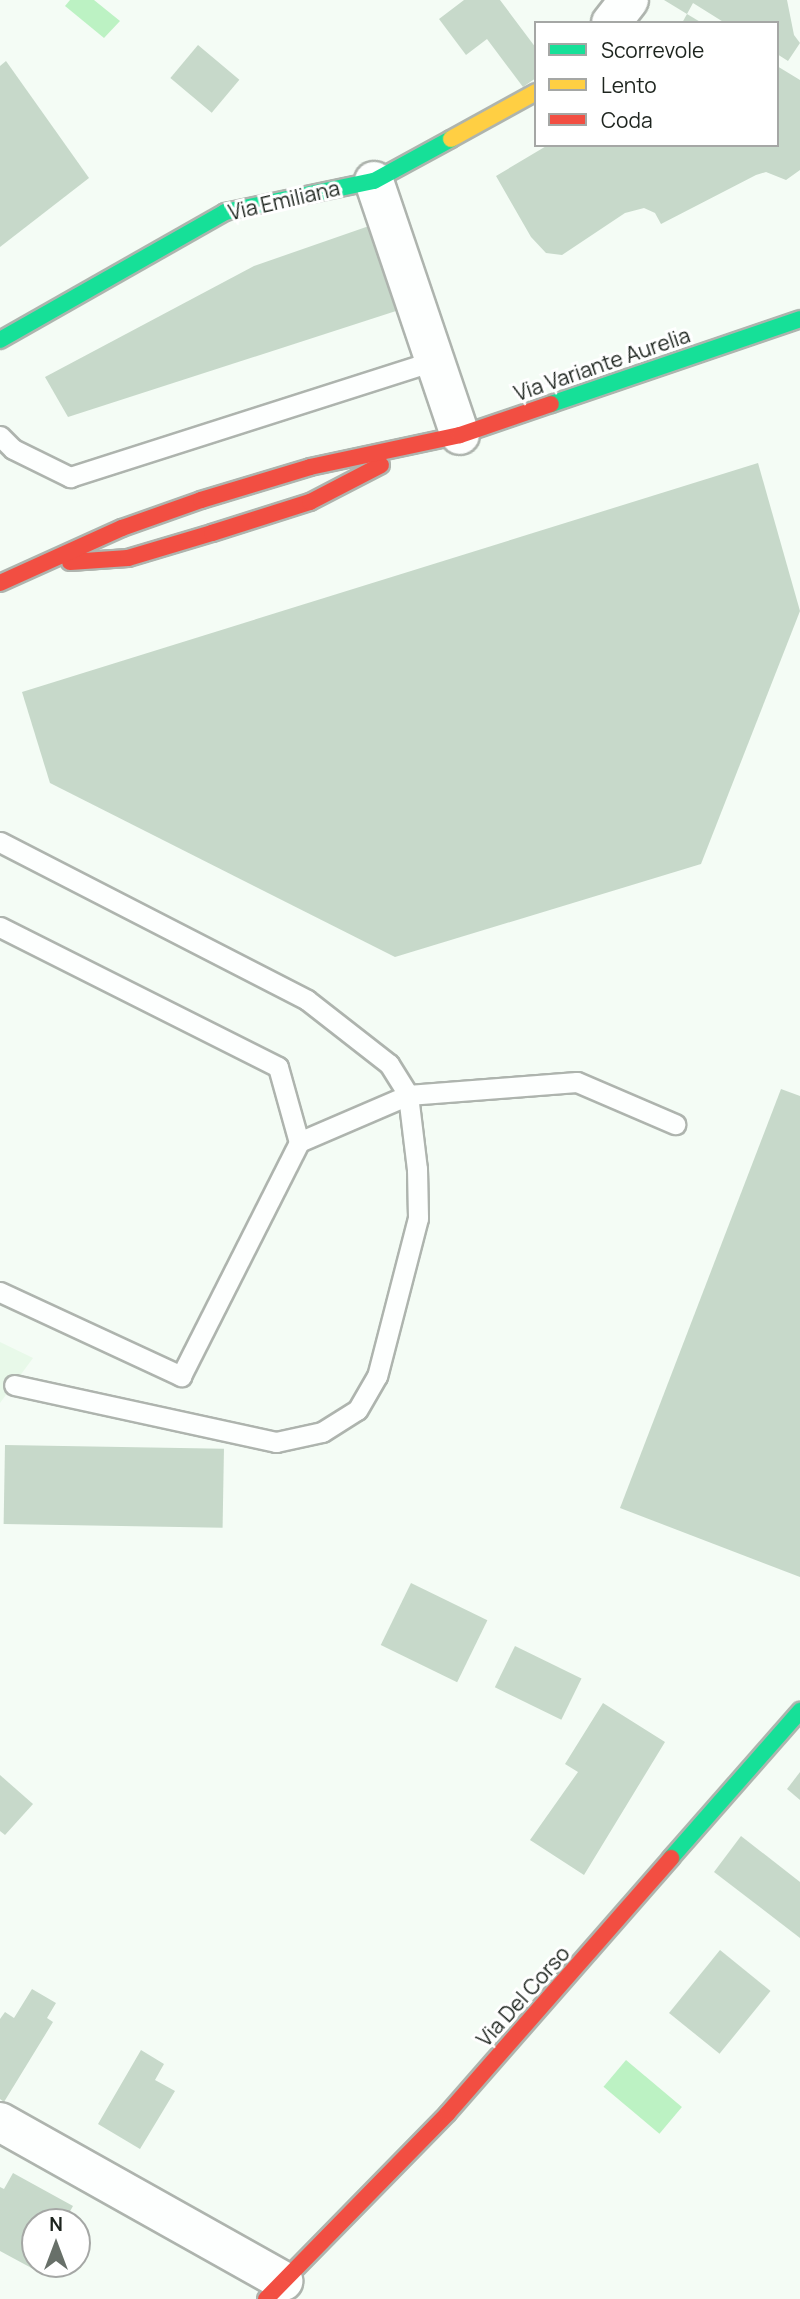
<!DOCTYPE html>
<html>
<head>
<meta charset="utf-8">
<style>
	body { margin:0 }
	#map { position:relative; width:800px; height:2299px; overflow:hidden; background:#f4fcf5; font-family:Manrope,sans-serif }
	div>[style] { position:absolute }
	.built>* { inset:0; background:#e8f9e9 }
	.water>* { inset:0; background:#bcf2c3; transform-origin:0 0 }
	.building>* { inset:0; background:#c7d9ca; transform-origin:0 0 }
	.roads { filter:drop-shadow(2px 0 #aeb4ae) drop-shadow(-2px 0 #aeb4ae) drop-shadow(0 2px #aeb4ae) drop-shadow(0 -2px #aeb4ae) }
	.lane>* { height:19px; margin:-9.5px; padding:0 9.5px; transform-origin:9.5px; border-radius:9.5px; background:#fdfffe }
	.street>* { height:38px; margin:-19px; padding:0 19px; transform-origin:19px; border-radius:19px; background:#fdfffe }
	.fast>* { height:16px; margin:-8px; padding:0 8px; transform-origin:8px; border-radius:8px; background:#16e098 }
	.slow>* { height:16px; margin:-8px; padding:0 8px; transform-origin:8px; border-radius:8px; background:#ffcf43 }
	.jam>* { height:16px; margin:-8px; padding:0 8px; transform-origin:8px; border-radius:8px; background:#f24e42 }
	span { translate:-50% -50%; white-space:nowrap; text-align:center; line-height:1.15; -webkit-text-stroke:6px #fff; paint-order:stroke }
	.street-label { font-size:21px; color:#1d241e }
	.legend { position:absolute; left:534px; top:21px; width:245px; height:126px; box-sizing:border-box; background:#fff; border:2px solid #a5a7a5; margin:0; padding:9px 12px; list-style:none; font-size:21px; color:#1d241e }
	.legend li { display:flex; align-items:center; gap:14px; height:35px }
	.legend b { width:35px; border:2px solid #a5a7a5 }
	.north { position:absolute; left:21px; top:2208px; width:70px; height:70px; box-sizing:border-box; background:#fff; border:2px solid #a5a7a5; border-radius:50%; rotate:0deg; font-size:19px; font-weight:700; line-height:28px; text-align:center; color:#1d241e }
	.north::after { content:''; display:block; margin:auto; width:24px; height:32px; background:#687069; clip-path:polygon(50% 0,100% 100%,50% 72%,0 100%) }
</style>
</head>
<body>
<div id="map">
	<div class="built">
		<div style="clip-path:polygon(0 1342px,33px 1358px,0 1403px)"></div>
	</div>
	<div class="water">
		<div style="clip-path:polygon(70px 0,94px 0,120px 21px,104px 38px,65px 6px)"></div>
		<div style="left:626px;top:2060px;width:73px;height:35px;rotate:40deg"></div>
	</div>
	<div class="building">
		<div style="clip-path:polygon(464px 0,500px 0,536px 48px,536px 78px,523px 87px,487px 39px,466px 55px,439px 19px)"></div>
		<div style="clip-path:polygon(664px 0,787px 0,794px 35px,800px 43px,788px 61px,777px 54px,777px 23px,725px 23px,693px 3px,687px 14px)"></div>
		<div style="clip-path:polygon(687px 14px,702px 23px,682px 23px)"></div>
		<div style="left:198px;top:45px;width:54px;height:43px;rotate:40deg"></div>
		<div style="clip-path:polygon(6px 61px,89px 178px,0 247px,0 66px)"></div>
		<div style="clip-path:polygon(777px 66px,800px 80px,800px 170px,786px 180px,766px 172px,756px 175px,661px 224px,655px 213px,644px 208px,625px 213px,562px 255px,546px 253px,531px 237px,496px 176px,548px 145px,777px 145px)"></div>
		<div style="clip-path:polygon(369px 226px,396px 311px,68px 417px,45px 377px,254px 266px)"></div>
		<div style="clip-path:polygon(758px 463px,800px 611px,701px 864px,395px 957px,50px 783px,22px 692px)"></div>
		<div style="clip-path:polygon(781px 1089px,800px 1096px,800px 1577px,620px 1508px)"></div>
		<div style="left:5px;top:1445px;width:219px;height:79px;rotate:1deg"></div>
		<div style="left:411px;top:1583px;width:85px;height:69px;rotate:26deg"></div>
		<div style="left:515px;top:1646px;width:74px;height:46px;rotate:26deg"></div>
		<div style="clip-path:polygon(603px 1703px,665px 1742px,584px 1875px,530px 1840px,578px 1772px,565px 1764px)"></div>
		<div style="clip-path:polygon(800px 1772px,800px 1800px,787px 1789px)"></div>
		<div style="clip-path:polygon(0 1775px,33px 1804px,5px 1835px,0 1831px)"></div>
		<div style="clip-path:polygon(741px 1836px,800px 1882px,800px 1938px,714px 1872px)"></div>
		<div style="left:720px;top:1950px;width:65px;height:81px;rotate:39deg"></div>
		<div style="clip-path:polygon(32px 1989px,56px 2003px,47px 2018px,53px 2022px,4px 2102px,0 2099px,0 2019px,5px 2012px,14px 2018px)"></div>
		<div style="clip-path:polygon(141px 2050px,164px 2064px,155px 2080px,175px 2091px,140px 2149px,98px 2124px)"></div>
		<div style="clip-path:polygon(13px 2173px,73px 2206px,64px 2222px,35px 2222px,35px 2264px,41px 2264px,37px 2271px,0 2251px,0 2187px,4px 2189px)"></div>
	</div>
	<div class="roads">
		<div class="lane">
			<div style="left:0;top:436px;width:18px;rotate:45deg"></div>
			<div style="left:13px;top:449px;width:64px;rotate:26.2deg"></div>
			<div style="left:70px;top:477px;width:381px;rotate:-17.7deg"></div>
			<div style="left:0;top:842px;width:345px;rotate:27.2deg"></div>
			<div style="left:307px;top:1000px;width:104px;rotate:38deg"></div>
			<div style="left:389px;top:1064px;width:36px;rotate:58deg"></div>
			<div style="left:408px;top:1095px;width:75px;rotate:83.1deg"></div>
			<div style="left:417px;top:1169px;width:49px;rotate:88.8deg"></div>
			<div style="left:418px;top:1218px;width:163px;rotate:104.5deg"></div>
			<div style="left:377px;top:1376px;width:39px;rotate:120deg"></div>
			<div style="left:357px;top:1410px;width:41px;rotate:147.8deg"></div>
			<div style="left:322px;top:1432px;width:47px;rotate:167.7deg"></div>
			<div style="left:276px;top:1442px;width:268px;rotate:-167.7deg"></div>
			<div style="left:0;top:927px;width:311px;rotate:26.7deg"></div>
			<div style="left:278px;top:1067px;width:78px;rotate:74.4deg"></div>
			<div style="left:0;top:1292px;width:200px;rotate:24.9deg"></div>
			<div style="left:181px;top:1376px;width:262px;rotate:-63.2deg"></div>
			<div style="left:299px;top:1142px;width:119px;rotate:-23.3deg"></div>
			<div style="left:408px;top:1095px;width:169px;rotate:-4.4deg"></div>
			<div style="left:577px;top:1082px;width:107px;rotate:23.2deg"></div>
		</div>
		<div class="street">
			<div style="left:611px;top:23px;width:29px;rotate:-52deg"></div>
			<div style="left:374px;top:181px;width:268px;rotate:71.3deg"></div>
			<div style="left:0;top:2122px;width:325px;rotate:29.3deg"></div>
		</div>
		<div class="fast">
			<div style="left:0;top:340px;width:259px;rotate:-29.6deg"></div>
			<div style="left:225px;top:212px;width:152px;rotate:-11.8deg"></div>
			<div style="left:374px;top:181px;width:88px;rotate:-28.6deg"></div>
			<div style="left:551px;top:404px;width:263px;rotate:-18.8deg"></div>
			<div style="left:671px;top:1858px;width:196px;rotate:-48.7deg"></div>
		</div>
		<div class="slow">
			<div style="left:451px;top:139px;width:97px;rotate:-28.9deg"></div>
		</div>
		<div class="jam">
			<div style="left:70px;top:562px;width:58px;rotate:-3.9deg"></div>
			<div style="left:128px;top:558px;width:88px;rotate:-16.6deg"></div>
			<div style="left:212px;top:533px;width:103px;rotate:-17.6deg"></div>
			<div style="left:310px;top:502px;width:80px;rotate:-27.5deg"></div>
			<div style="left:0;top:583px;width:134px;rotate:-24.3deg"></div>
			<div style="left:122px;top:528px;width:84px;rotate:-19.5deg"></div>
			<div style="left:201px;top:500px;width:114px;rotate:-16.8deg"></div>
			<div style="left:310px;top:467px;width:153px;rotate:-12deg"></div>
			<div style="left:460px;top:435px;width:96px;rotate:-18.8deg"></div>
			<div style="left:266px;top:2299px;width:260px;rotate:-45.6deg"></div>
			<div style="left:448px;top:2113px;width:339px;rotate:-48.8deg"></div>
		</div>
	</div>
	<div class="street-label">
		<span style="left:284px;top:200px;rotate:-13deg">Via Emiliana</span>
		<span style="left:602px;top:364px;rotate:-19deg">Via Variante Aurelia</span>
		<span style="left:523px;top:1996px;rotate:-48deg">Via Del Corso</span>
	</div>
	<ul class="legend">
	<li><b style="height:9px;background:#16e098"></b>Scorrevole</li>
	<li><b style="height:9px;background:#ffcf43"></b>Lento</li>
	<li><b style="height:9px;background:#f24e42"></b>Coda</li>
	</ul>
	<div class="north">N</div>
</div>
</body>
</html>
